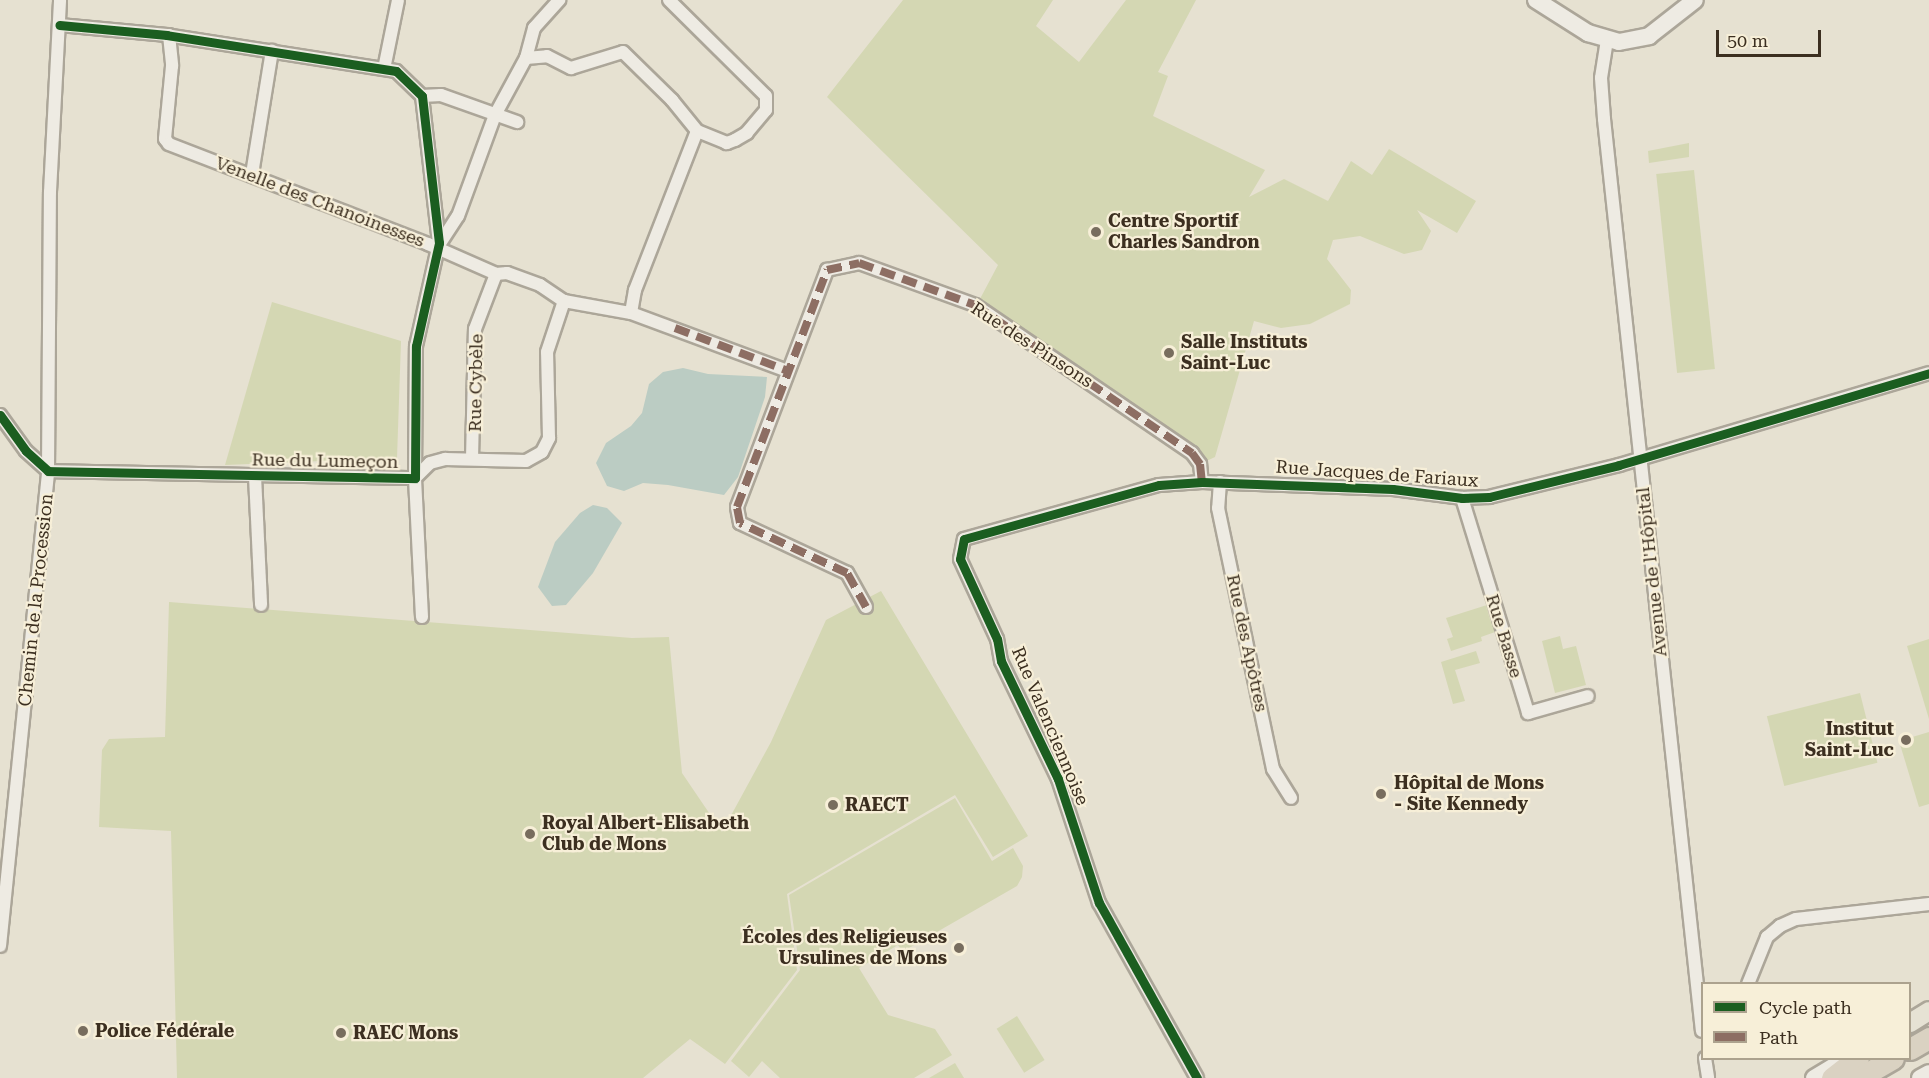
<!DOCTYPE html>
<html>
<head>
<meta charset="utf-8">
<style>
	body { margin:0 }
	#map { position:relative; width:1929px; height:1078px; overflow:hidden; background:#e6e1d1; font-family:"Roboto Serif",serif }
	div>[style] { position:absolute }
	.green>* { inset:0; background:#d4d7b3; transform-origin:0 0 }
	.water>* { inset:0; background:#bbccc3 }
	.roads { filter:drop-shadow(2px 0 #aca699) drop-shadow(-2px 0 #aca699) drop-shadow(0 2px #aca699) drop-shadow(0 -2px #aca699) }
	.street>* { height:12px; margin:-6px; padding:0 6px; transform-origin:6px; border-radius:6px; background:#eeebe3 }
	.secondary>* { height:16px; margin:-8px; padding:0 8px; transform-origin:8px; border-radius:8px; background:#eeebe3 }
	.primary>* { height:18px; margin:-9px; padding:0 9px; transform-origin:9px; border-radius:9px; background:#e6e2d4 }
	.highway>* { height:21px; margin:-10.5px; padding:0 10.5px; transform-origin:10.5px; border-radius:10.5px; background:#dad2c2 }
	.quiet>* { height:8px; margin-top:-4px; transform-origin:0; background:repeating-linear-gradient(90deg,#8d6e63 0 15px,transparent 0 23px) }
	.cycleway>* { height:9px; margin:-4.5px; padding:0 4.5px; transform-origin:4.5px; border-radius:4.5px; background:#1b5e20 }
	.dots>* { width:16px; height:16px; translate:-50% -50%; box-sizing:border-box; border:3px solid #f7efd8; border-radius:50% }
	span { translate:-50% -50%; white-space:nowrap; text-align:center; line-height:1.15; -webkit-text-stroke:4.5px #f7efd8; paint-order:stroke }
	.street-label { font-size:18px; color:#3c2f20 }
	.poi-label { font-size:18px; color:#3c2f20; font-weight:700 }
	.left { translate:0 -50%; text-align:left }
	.right { translate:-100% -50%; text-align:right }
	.legend { position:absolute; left:1701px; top:982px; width:210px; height:78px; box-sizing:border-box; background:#f7efd8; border:2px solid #aca28e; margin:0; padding:8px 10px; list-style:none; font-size:18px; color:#3c2f20 }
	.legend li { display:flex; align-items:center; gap:12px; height:30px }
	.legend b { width:30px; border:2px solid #aca28e }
	.scale { position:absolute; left:1716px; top:30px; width:105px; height:27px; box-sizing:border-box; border:3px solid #3c2f20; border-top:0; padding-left:8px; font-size:18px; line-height:21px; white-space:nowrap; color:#3c2f20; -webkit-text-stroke:4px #f7efd8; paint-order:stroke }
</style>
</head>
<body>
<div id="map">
	<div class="green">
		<div style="clip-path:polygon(903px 0,1053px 0,1036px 26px,1079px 62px,1126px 0,1196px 0,1158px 72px,1168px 76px,1153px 116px,1265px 170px,1249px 197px,1284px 179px,1328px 201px,1351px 161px,1372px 175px,1389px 149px,1476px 201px,1457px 233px,1417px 210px,1431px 231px,1422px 250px,1404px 254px,1360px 236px,1333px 240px,1327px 259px,1351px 290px,1350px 304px,1310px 324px,1281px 328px,1254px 321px,1215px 457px,1200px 464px,973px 312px,998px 265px,827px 97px)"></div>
		<div style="clip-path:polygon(1689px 143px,1689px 157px,1649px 163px,1648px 151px)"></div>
		<div style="left:1694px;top:170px;width:200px;height:38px;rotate:84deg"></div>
		<div style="clip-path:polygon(272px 302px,401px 341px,397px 458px,225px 465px)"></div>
		<div style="clip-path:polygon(881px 591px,1028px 836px,993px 857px,955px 795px,787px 894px,797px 970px,725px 1064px,690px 1039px,643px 1078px,177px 1078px,171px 831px,99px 827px,102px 750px,109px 739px,165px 737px,169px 602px,632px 638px,669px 637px,682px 773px,722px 832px,771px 742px,826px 620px)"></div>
		<div style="clip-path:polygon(1487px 605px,1495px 632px,1481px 637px,1482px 641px,1451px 651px,1447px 639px,1453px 637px,1446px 618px)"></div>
		<div style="clip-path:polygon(1560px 636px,1563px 649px,1576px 646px,1586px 685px,1555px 693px,1542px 641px)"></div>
		<div style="clip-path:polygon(1929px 639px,1929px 719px,1907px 646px)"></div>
		<div style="clip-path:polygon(1476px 651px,1480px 663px,1455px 670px,1465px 701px,1453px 704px,1441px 662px)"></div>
		<div style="left:1860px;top:693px;width:72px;height:96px;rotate:76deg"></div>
		<div style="clip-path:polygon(1929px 732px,1929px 804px,1919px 807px,1899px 741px)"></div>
		<div style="clip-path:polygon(955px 798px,992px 861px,1013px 848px,1023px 866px,1022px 877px,1017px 886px,909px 948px,902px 951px,898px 945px,859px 968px,888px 1015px,935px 1029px,952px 1055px,914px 1078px,780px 1078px,762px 1061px,749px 1077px,731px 1061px,800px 970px,789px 895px)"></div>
		<div style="left:1017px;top:1016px;width:52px;height:24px;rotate:58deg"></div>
		<div style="clip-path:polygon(955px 1063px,964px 1078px,929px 1078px)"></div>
	</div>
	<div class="water">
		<div style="clip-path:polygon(683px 368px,708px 374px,767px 377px,765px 397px,738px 477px,724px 495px,668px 485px,643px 483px,624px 491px,607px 486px,596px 463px,606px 443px,631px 426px,642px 413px,649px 384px,663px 372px)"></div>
		<div style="clip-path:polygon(593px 505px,607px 508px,622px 523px,593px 573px,566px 605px,552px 606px,538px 587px,555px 542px,580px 513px)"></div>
	</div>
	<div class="roads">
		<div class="street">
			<div style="left:669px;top:0;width:136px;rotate:44.7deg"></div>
			<div style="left:766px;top:96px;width:14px;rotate:90deg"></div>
			<div style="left:766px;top:110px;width:30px;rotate:130deg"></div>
			<div style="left:747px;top:133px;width:14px;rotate:150deg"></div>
			<div style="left:735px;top:140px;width:9px;rotate:159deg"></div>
			<div style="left:727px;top:143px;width:32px;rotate:-158deg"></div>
			<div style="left:169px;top:35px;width:31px;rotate:84deg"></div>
			<div style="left:172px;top:66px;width:73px;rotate:95.5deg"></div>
			<div style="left:165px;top:139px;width:6px;rotate:51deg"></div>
			<div style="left:169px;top:144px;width:278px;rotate:21.1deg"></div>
			<div style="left:428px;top:244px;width:74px;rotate:23.8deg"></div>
			<div style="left:496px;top:274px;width:11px;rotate:-5deg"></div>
			<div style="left:507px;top:273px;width:35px;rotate:20deg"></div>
			<div style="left:540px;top:285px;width:29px;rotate:34deg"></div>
			<div style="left:564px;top:301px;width:68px;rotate:10.2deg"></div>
			<div style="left:631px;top:313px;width:167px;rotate:20.3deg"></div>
			<div style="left:1607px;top:40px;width:38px;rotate:99deg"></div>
			<div style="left:1601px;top:78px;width:41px;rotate:85.8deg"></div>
			<div style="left:1604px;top:119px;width:917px;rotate:83.87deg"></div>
			<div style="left:526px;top:58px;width:31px;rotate:-75deg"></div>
			<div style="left:534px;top:28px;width:38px;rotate:-48deg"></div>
			<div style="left:384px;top:69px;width:70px;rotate:-78.5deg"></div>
			<div style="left:422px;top:96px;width:19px;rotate:-3deg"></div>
			<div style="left:441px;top:95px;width:81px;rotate:19.6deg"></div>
			<div style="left:252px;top:174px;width:125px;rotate:-80.8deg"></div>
			<div style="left:437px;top:248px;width:38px;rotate:-57deg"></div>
			<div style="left:458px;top:216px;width:108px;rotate:-69.9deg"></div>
			<div style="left:495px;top:115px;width:65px;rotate:-61.5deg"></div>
			<div style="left:526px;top:58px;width:21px;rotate:-5deg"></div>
			<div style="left:547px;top:56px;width:27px;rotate:27deg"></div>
			<div style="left:571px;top:68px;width:54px;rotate:-17.1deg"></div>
			<div style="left:623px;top:52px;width:69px;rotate:44.4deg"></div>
			<div style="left:672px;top:100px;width:40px;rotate:51deg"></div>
			<div style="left:697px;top:131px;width:171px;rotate:111.3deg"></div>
			<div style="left:635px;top:290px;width:23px;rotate:100deg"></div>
			<div style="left:0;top:415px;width:44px;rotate:54.2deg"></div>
			<div style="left:26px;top:451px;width:30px;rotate:42deg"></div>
			<div style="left:48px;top:471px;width:367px;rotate:1.1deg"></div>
			<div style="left:415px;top:478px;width:132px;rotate:-89.6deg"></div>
			<div style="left:416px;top:346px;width:106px;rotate:-77.4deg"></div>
			<div style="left:439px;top:243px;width:148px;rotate:-96.6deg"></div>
			<div style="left:422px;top:96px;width:36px;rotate:-136deg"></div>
			<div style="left:396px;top:71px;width:232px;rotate:-171.1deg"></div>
			<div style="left:167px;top:35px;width:108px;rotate:-174.7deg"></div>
			<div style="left:472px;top:459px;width:130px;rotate:-88.7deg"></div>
			<div style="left:475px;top:329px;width:59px;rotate:-69.1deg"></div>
			<div style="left:255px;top:476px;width:129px;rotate:87.3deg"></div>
			<div style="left:1220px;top:482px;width:26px;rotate:94deg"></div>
			<div style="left:1218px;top:508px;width:267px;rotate:78.1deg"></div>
			<div style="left:1273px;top:769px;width:34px;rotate:58deg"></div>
			<div style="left:1462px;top:498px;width:225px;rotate:72.9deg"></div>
			<div style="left:1528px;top:713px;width:62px;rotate:-15.8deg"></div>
			<div style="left:866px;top:607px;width:39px;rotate:-119deg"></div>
			<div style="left:847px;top:573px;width:118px;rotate:-155deg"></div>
			<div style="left:740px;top:523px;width:16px;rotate:-101deg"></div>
			<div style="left:737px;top:507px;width:254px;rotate:-69.2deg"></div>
			<div style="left:827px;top:270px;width:33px;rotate:-12deg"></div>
			<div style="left:859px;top:263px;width:123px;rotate:19.9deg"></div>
			<div style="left:975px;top:305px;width:263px;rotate:34.3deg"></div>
			<div style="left:1192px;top:453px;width:14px;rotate:54deg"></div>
			<div style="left:1200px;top:464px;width:18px;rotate:84deg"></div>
			<div style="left:422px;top:617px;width:139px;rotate:-92.9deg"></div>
			<div style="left:415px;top:478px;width:21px;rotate:-45deg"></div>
			<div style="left:430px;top:463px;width:16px;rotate:-15deg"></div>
			<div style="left:445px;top:459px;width:81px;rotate:1.4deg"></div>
			<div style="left:526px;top:461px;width:18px;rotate:-29deg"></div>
			<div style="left:542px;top:452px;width:16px;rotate:-63deg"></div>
			<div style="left:549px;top:438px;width:86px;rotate:-91.3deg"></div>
			<div style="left:547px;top:352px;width:54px;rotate:-71.6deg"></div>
			<div style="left:0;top:946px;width:477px;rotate:-84.2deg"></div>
			<div style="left:48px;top:471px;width:279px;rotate:-89.6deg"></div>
			<div style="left:50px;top:192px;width:192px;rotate:-87deg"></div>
			<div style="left:1748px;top:984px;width:51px;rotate:-68deg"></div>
			<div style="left:1767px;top:937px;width:17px;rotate:-40deg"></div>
			<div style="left:1780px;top:926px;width:17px;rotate:-24deg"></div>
			<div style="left:1796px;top:919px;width:134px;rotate:-6.4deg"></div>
			<div style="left:1705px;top:1058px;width:20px;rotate:81deg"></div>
			<div style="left:1197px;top:1078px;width:201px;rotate:-119.2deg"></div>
			<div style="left:1099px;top:903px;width:131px;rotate:-108.3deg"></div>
			<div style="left:1058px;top:779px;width:131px;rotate:-115.8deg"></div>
			<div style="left:1001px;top:661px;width:22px;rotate:-100deg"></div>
			<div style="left:997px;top:639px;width:88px;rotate:-114.8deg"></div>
			<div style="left:960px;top:559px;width:20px;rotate:-79deg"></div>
			<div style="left:964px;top:539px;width:202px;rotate:-15.5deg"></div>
			<div style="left:1159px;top:485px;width:43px;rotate:-4deg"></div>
			<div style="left:1202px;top:482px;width:191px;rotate:2.1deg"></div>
			<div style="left:1393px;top:489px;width:70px;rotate:7.4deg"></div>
			<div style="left:1462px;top:498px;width:27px;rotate:-2deg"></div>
			<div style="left:1489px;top:497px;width:134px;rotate:-13.8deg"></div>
			<div style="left:1619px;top:465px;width:323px;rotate:-16.5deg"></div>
		</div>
		<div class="secondary">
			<div style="left:1536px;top:0;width:62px;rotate:32.4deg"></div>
			<div style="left:1588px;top:33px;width:32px;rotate:16deg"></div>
			<div style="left:1619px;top:42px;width:31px;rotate:-11deg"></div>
			<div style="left:1649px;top:36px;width:58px;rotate:-38deg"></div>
			<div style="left:1814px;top:1078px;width:31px;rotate:-31deg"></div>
			<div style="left:1920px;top:1078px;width:10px;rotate:-29deg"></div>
		</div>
		<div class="primary">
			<div style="left:1910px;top:1023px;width:22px;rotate:-32deg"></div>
		</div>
		<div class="highway">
			<div style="left:1910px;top:1049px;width:22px;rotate:-30deg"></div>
			<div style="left:1832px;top:1078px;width:33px;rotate:-38deg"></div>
			<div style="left:1859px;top:1078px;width:39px;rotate:-30deg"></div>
		</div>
	</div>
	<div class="quiet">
		<div style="left:675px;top:328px;width:121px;rotate:20.8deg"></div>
		<div style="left:866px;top:607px;width:39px;rotate:-119deg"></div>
		<div style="left:847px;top:573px;width:118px;rotate:-155deg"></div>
		<div style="left:740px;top:523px;width:16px;rotate:-101deg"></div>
		<div style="left:737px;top:507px;width:254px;rotate:-69.2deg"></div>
		<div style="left:827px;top:270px;width:33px;rotate:-12deg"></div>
		<div style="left:859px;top:263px;width:123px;rotate:19.9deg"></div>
		<div style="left:975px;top:305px;width:263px;rotate:34.3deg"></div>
		<div style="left:1192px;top:453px;width:14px;rotate:54deg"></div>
		<div style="left:1200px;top:464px;width:18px;rotate:84deg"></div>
	</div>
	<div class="cycleway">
		<div style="left:0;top:415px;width:44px;rotate:54.2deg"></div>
		<div style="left:26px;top:451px;width:30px;rotate:42deg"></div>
		<div style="left:48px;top:471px;width:367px;rotate:1.1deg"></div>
		<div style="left:415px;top:478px;width:132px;rotate:-89.6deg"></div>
		<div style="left:416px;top:346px;width:106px;rotate:-77.4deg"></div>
		<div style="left:439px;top:243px;width:148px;rotate:-96.6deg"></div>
		<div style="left:422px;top:96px;width:36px;rotate:-136deg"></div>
		<div style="left:396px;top:71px;width:232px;rotate:-171.1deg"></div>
		<div style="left:167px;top:35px;width:108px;rotate:-174.7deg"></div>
		<div style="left:1197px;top:1078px;width:201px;rotate:-119.2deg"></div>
		<div style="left:1099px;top:903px;width:131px;rotate:-108.3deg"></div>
		<div style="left:1058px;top:779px;width:131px;rotate:-115.8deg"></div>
		<div style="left:1001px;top:661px;width:22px;rotate:-100deg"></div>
		<div style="left:997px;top:639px;width:88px;rotate:-114.8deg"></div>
		<div style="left:960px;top:559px;width:20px;rotate:-79deg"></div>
		<div style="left:964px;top:539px;width:202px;rotate:-15.5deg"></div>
		<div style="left:1159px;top:485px;width:43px;rotate:-4deg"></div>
		<div style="left:1202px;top:482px;width:191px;rotate:2.1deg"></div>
		<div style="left:1393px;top:489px;width:70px;rotate:7.4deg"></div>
		<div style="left:1462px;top:498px;width:27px;rotate:-2deg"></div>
		<div style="left:1489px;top:497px;width:134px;rotate:-13.8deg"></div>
		<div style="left:1619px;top:465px;width:323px;rotate:-16.5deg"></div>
	</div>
	<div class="dots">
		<div style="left:1096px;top:232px;background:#786d5e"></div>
		<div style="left:1169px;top:353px;background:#786d5e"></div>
		<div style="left:1906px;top:740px;background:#786d5e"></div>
		<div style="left:1381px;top:794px;background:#786d5e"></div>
		<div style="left:833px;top:805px;background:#786d5e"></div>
		<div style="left:530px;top:834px;background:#786d5e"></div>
		<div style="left:959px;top:948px;background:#786d5e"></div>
		<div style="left:83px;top:1031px;background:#786d5e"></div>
		<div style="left:341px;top:1033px;background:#786d5e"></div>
	</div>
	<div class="street-label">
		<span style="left:320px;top:202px;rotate:21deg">Venelle des Chanoinesses</span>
		<span style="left:1032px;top:345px;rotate:33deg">Rue des Pinsons</span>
		<span style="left:476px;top:383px;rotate:-89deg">Rue Cybèle</span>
		<span style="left:325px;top:461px;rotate:1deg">Rue du Lumeçon</span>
		<span style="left:1377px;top:474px;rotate:4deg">Rue Jacques de Fariaux</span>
		<span style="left:1652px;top:572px;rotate:-96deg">Avenue de l'Hôpital</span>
		<span style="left:36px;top:600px;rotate:-84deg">Chemin de la Procession</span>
		<span style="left:1504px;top:636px;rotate:73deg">Rue Basse</span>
		<span style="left:1247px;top:643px;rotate:78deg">Rue des Apôtres</span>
		<span style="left:1050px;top:726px;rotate:67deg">Rue Valenciennoise</span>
	</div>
	<div class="poi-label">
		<span class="left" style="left:1108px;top:232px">Centre Sportif<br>Charles Sandron</span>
		<span class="left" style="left:1181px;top:353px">Salle Instituts<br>Saint-Luc</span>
		<span class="right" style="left:1894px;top:740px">Institut<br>Saint-Luc</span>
		<span class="left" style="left:1394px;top:794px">Hôpital de Mons<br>- Site Kennedy</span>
		<span class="left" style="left:845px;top:805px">RAECT</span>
		<span class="left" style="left:542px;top:834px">Royal Albert-Elisabeth<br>Club de Mons</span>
		<span class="right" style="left:947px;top:948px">Écoles des Religieuses<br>Ursulines de Mons</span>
		<span class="left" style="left:95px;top:1031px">Police Fédérale</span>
		<span class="left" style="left:353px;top:1033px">RAEC Mons</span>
	</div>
	<ul class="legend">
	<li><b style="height:8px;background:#1b5e20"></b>Cycle path</li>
	<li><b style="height:8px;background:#8d6e63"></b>Path</li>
	</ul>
	<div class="scale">50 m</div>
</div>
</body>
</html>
